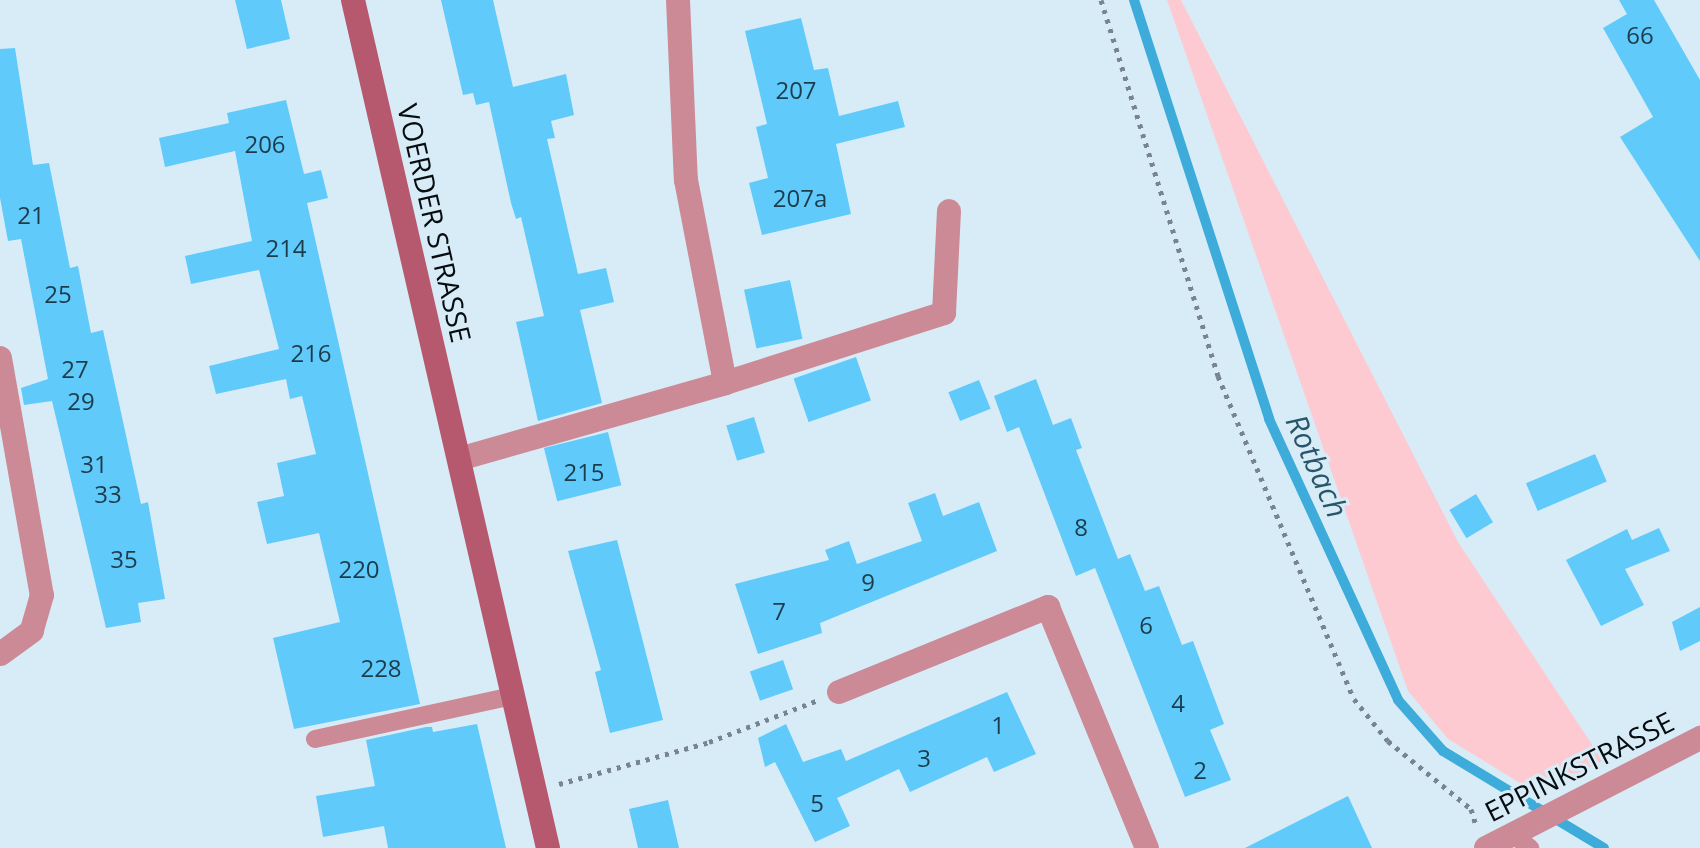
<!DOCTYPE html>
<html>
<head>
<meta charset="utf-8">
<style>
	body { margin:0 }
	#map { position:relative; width:1700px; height:848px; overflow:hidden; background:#d8ecf7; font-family:"Open Sans",sans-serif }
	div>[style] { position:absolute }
	.green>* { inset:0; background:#fdcad2 }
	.stream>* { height:10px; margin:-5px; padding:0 5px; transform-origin:5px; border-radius:5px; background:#3dacdb }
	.building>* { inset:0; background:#60cafb; transform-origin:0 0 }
	.path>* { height:5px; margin-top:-2.5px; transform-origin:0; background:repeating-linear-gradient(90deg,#78858d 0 4px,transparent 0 10px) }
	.service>* { height:18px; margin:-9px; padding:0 9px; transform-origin:9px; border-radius:9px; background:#cb8a96 }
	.minor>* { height:24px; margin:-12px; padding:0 12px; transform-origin:12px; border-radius:12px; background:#cb8a96 }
	.tertiary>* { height:24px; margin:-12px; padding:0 12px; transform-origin:12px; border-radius:12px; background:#cb8a96 }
	.secondary>* { height:24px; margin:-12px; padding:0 12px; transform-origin:12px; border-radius:12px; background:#b7596e }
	span { translate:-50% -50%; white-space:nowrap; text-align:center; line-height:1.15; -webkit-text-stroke:6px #d8ecf7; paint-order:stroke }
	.number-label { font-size:24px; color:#1c3c4b }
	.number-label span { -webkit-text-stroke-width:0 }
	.street-label { font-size:28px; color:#060c10 }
	.water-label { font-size:30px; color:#285569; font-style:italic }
</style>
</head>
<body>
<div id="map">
	<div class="green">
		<div style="clip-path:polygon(1167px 0,1181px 0,1458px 542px,1603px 761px,1538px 794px,1448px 739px,1408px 691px)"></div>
	</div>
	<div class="stream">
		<div style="left:1134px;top:0;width:440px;rotate:72.1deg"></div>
		<div style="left:1269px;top:419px;width:309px;rotate:65.3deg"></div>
		<div style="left:1398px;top:700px;width:68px;rotate:48.6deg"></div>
		<div style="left:1443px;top:751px;width:188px;rotate:31.1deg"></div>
	</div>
	<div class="building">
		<div style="clip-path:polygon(235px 0,281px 0,290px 39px,247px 49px)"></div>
		<div style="clip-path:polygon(441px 0,493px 0,513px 87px,566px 74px,574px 115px,551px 121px,555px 138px,547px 139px,578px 274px,606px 268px,614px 302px,580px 310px,602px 403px,538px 421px,516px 322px,544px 316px,521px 217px,516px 219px,511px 203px,489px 102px,476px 105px,473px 93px,463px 95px)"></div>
		<div style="clip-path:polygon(1619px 0,1654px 0,1700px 80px,1700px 261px,1620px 137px,1653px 117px,1603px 28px,1627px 14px)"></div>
		<div style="clip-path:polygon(801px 18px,814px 70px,828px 68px,839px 116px,898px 101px,905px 127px,836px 144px,851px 214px,762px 235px,749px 183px,768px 178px,756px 127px,767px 124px,745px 31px)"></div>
		<div style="clip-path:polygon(15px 48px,33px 165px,49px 163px,70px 268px,78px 266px,91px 333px,103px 330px,141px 504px,148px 502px,165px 599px,138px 603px,141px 622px,106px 628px,52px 401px,24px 405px,21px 388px,48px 379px,21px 239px,8px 241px,0 198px,0 49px)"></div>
		<div style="clip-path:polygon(286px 100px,304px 174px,321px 170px,328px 198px,307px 203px,420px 704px,294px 729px,273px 638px,340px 622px,319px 533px,267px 544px,257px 502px,284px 496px,277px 463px,316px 454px,302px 396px,290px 399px,286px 379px,216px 394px,209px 366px,279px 349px,259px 270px,191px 284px,185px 256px,252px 241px,235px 151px,165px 167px,159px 138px,229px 123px,227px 113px)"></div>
		<div style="left:790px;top:280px;width:60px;height:47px;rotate:78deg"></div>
		<div style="left:856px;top:357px;width:46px;height:66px;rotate:71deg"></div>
		<div style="clip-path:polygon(1036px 379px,1053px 425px,1071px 418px,1082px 448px,1076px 450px,1118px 559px,1130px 554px,1145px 591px,1159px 586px,1182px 645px,1193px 641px,1224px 724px,1210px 730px,1231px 780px,1185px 797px,1095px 568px,1076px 576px,1019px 427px,1007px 432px,994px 396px)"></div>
		<div style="left:979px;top:380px;width:31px;height:33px;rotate:68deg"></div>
		<div style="left:754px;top:417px;width:37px;height:29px;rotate:73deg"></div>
		<div style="left:608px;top:432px;width:55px;height:66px;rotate:76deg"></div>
		<div style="left:1595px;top:454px;width:30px;height:75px;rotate:67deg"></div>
		<div style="clip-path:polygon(935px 493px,943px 516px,979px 502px,997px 551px,820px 623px,822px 633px,758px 654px,735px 584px,829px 560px,825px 550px,849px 541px,857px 564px,922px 541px,908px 503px)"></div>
		<div style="left:1476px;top:494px;width:33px;height:31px;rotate:59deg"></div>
		<div style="clip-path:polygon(1659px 528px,1670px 551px,1625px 569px,1644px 605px,1601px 626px,1566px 560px,1627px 529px,1632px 540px)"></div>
		<div style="clip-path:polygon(617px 540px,663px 720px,610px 733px,595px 672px,601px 670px,568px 551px)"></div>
		<div style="clip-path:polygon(1700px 607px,1700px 641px,1680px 651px,1672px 622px)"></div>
		<div style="left:783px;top:660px;width:31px;height:35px;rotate:71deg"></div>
		<div style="clip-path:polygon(1007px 692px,1036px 754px,994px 772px,987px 757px,910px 792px,899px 769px,837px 798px,850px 826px,815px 842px,775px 762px,765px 767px,758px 738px,786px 724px,803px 762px,841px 749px,846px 761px)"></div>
		<div style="clip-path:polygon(477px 724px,506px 848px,388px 848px,384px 826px,323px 837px,316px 796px,375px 786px,366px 740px,426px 727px,432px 727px,433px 732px)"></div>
		<div style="clip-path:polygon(1348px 796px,1372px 848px,1245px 848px,1336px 802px)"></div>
		<div style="clip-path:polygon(668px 800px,679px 848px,638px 848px,629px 809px)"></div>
	</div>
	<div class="path">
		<div style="left:1101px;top:0;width:394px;rotate:72.7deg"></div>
		<div style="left:1218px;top:376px;width:350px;rotate:67.2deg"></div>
		<div style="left:1354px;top:699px;width:54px;rotate:51deg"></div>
		<div style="left:1388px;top:741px;width:107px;rotate:39.3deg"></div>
		<div style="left:1471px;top:809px;width:17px;rotate:73deg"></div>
		<div style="left:559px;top:784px;width:156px;rotate:-15.6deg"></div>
		<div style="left:709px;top:742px;width:115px;rotate:-21deg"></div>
	</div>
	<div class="service">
		<div style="left:315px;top:739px;width:203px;rotate:-12.3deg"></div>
		<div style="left:1514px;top:835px;width:21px;rotate:39deg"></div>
	</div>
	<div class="minor">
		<div style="left:678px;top:0;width:180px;rotate:87.5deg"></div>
		<div style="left:686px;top:180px;width:207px;rotate:79.1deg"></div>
		<div style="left:0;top:358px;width:241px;rotate:80deg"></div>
		<div style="left:42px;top:595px;width:37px;rotate:106deg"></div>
		<div style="left:32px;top:631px;width:39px;rotate:144deg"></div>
		<div style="left:459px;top:459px;width:277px;rotate:-15.9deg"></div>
		<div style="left:725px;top:383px;width:230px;rotate:-17.7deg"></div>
		<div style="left:944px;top:313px;width:102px;rotate:-87.2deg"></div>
		<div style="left:839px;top:692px;width:226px;rotate:-22.1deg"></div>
		<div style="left:1048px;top:607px;width:261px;rotate:67.7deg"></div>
	</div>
	<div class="tertiary">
		<div style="left:1486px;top:848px;width:241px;rotate:-27.2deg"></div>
	</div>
	<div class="secondary">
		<div style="left:353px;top:0;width:870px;rotate:77.05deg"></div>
	</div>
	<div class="number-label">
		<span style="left:1640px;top:35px">66</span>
		<span style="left:796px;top:90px">207</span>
		<span style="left:265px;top:144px">206</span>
		<span style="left:800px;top:198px">207a</span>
		<span style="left:31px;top:215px">21</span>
		<span style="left:286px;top:248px">214</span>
		<span style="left:58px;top:294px">25</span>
		<span style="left:311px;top:353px">216</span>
		<span style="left:75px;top:369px">27</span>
		<span style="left:81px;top:401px">29</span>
		<span style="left:94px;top:464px">31</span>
		<span style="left:584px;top:472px">215</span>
		<span style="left:108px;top:494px">33</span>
		<span style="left:1081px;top:527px">8</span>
		<span style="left:124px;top:559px">35</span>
		<span style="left:359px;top:569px">220</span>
		<span style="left:868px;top:582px">9</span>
		<span style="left:779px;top:611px">7</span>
		<span style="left:1146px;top:625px">6</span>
		<span style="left:381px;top:668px">228</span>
		<span style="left:1178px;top:703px">4</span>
		<span style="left:998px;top:725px">1</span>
		<span style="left:924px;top:758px">3</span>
		<span style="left:1200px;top:770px">2</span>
		<span style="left:817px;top:803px">5</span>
	</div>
	<div class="street-label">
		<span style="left:435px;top:223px;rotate:77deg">VOERDER STRASSE</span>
		<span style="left:1579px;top:766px;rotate:-27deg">EPPINKSTRASSE</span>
	</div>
	<div class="water-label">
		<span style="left:1317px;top:466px;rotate:66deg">Rotbach</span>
	</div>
</div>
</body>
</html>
